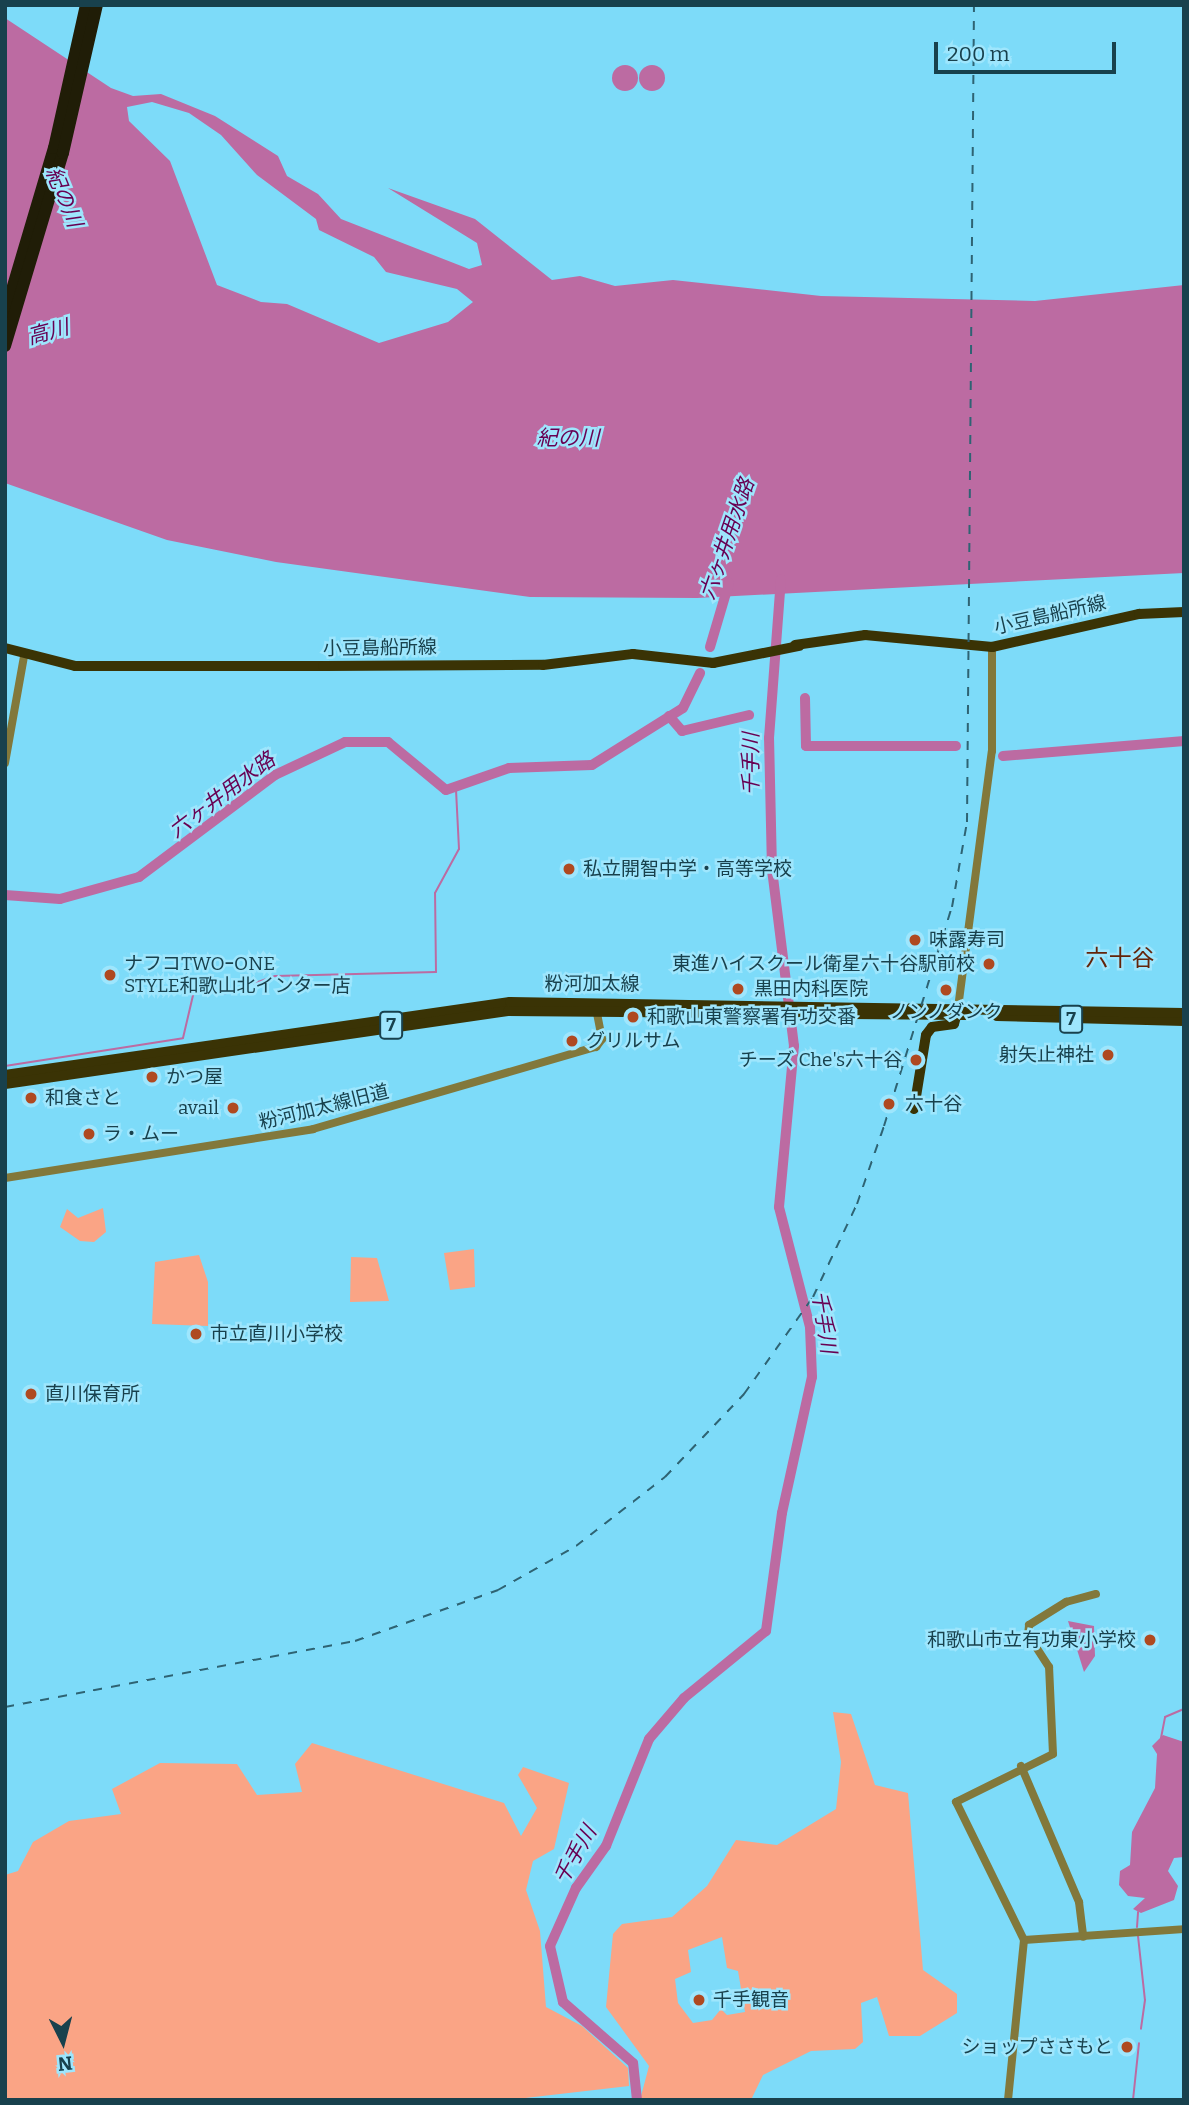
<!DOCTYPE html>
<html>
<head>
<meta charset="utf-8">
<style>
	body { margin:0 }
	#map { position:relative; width:1189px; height:2105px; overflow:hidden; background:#7ddbf9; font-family:Bitter,"Noto Sans JP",serif }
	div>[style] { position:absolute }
	.green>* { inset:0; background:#faa485 }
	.water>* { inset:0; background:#bc6ba2 }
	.round { border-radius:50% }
	.stream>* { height:2px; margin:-1px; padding:0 1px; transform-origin:1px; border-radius:1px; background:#bc6ba2 }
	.river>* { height:10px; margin:-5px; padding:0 5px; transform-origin:5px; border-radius:5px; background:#bc6ba2 }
	.minor>* { height:8px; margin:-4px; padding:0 4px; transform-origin:4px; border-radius:4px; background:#82783b }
	.major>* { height:10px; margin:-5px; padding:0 5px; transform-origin:5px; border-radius:5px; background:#3a3305 }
	.highway>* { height:12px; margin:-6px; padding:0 6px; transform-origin:6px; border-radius:6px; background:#201d07 }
	.rail>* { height:2px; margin-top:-1px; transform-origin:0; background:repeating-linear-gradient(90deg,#2e6373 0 9px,transparent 0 18px) }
	.dots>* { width:19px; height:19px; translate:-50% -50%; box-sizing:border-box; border:4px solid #9ee6fd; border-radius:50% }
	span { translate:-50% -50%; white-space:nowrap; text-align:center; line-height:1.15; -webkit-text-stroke:5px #9ee6fd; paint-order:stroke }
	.shield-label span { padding:2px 5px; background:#9ee6fd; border:2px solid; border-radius:5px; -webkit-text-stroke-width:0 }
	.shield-label { font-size:18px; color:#18414d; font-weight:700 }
	.street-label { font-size:19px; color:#18414d }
	.poi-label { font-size:19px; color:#18414d }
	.left { translate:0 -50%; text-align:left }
	.right { translate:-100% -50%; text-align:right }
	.water-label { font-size:21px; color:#680052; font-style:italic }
	.quarter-label { font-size:23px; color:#632308 }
	.frame { position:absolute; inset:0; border:7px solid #18414d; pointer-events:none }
	.north { position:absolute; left:28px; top:2007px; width:70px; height:70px; -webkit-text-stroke:5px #9ee6fd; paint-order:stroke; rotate:174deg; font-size:19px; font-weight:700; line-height:28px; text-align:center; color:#18414d }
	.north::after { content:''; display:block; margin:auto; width:24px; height:32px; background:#18414d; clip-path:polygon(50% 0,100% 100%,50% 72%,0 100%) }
	.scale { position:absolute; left:934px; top:42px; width:182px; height:32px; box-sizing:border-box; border:4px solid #18414d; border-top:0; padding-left:9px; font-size:21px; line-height:24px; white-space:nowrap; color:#18414d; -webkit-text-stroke:5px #9ee6fd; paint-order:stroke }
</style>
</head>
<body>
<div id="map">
	<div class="green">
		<div style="clip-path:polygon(103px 1208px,106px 1232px,94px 1242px,80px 1241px,60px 1227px,67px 1209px,78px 1218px)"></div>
		<div style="clip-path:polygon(474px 1249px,475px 1287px,450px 1290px,444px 1253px)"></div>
		<div style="clip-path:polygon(199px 1255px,208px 1282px,208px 1326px,152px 1324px,155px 1262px)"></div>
		<div style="clip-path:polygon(351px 1257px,377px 1258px,389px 1301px,350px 1302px)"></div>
		<div style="clip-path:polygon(evenodd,833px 1712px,851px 1714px,875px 1785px,908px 1793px,923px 1970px,957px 1994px,957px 2013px,920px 2036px,889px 2036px,877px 1997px,861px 2003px,863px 2042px,855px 2049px,811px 2051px,763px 2075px,751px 2100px,640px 2100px,649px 2066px,606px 2007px,613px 1934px,622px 1924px,672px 1917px,707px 1886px,736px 1840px,777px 1845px,836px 1809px,841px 1762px,833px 1712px,722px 1937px,727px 1968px,738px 1971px,745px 2012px,727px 2015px,721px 2009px,712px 2020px,693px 2023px,678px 2003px,675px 1979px,691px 1972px,688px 1950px,722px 1937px)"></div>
		<div style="clip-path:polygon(312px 1743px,504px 1803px,521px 1836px,537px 1808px,518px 1775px,523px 1767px,569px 1783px,554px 1849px,533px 1861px,526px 1890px,540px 1931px,546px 2007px,582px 2026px,628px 2068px,629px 2086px,508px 2100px,5px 2100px,5px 1875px,18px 1871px,33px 1842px,69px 1821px,121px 1814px,112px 1789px,160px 1763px,237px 1764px,257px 1795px,302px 1792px,295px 1764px)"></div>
	</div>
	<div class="water">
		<div style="clip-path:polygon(evenodd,5px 18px,111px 88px,133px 96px,161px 94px,215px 116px,278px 156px,287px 176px,318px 194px,341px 219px,469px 269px,482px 265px,477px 243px,388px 188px,475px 219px,552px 280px,580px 276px,615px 286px,673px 280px,821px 296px,1035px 301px,1184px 285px,1184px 573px,697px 598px,530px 597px,276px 562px,167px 540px,5px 483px,5px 18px,152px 102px,189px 113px,221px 135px,257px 175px,316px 219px,319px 230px,374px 257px,386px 272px,457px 289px,473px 302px,448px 322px,379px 343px,287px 304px,261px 302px,217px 285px,170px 161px,129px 121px,127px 107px,152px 102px)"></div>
		<div class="round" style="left:612px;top:65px;width:26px;height:26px"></div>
		<div class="round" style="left:639px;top:65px;width:26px;height:26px"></div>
		<div style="clip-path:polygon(1068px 1621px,1094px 1626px,1095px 1656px,1084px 1672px)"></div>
		<div style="clip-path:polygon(1163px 1735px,1184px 1742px,1184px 1857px,1174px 1858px,1168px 1871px,1178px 1886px,1174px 1900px,1141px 1913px,1133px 1909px,1145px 1898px,1128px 1896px,1119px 1885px,1120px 1871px,1130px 1865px,1132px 1832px,1155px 1788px,1157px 1754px,1152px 1746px)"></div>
	</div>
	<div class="stream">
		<div style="left:5px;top:1066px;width:180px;rotate:-8.9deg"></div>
		<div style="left:183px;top:1038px;width:48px;rotate:-76.8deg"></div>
		<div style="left:194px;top:991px;width:32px;rotate:4deg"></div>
		<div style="left:226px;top:993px;width:52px;rotate:-19.1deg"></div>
		<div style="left:275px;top:976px;width:161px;rotate:-1.4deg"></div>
		<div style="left:436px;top:972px;width:79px;rotate:-90.7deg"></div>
		<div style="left:435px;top:893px;width:50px;rotate:-61.4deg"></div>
		<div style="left:459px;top:849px;width:59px;rotate:-92.9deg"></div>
		<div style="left:1161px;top:1738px;width:21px;rotate:-79deg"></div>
		<div style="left:1165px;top:1717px;width:21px;rotate:-23deg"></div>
		<div style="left:1137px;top:1927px;width:15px;rotate:-86deg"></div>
		<div style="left:1138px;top:1936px;width:64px;rotate:83.8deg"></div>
		<div style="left:1145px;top:2000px;width:29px;rotate:98deg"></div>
		<div style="left:1133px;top:2100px;width:57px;rotate:-84deg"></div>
	</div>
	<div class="river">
		<div style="left:710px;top:647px;width:67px;rotate:-73.5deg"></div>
		<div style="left:805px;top:698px;width:48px;rotate:88.8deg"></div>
		<div style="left:806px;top:746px;width:150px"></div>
		<div style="left:669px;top:716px;width:20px;rotate:49deg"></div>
		<div style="left:682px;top:731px;width:69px;rotate:-13.4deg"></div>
		<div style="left:1003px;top:756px;width:182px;rotate:-4.7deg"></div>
		<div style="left:5px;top:895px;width:55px;rotate:4.2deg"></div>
		<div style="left:60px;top:899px;width:82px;rotate:-15.6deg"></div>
		<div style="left:139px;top:877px;width:170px;rotate:-36.9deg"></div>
		<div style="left:275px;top:775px;width:77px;rotate:-25.2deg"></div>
		<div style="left:345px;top:742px;width:43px"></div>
		<div style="left:388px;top:742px;width:75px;rotate:39.6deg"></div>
		<div style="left:446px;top:790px;width:67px;rotate:-19.2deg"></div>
		<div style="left:509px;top:768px;width:83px;rotate:-2.1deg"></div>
		<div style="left:592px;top:765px;width:107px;rotate:-32.1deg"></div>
		<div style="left:683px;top:708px;width:39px;rotate:-64deg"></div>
		<div style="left:637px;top:2100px;width:37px;rotate:-96deg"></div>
		<div style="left:633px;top:2063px;width:93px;rotate:-138.9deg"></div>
		<div style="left:563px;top:2002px;width:57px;rotate:-103.1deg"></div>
		<div style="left:550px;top:1946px;width:64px;rotate:-65.9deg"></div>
		<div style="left:576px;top:1888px;width:52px;rotate:-54.5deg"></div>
		<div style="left:606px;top:1846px;width:115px;rotate:-68.1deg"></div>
		<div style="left:649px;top:1739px;width:54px;rotate:-49.5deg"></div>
		<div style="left:684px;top:1698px;width:106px;rotate:-39.3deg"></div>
		<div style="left:766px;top:1631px;width:119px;rotate:-82.3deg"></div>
		<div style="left:782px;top:1513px;width:139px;rotate:-77.6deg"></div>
		<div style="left:812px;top:1377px;width:50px;rotate:-92.3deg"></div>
		<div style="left:810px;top:1327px;width:124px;rotate:-104.5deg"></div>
		<div style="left:779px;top:1207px;width:162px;rotate:-84.7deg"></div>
		<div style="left:794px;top:1046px;width:178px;rotate:-97.1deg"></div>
		<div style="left:772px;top:869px;width:131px;rotate:-91.3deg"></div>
		<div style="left:769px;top:738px;width:159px;rotate:-85.7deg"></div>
	</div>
	<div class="minor">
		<div style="left:5px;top:763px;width:109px;rotate:-79.9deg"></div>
		<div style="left:958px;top:1008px;width:259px;rotate:-82.5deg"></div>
		<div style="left:992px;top:751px;width:104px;rotate:-90deg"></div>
		<div style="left:5px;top:1178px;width:312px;rotate:-9deg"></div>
		<div style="left:313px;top:1129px;width:295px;rotate:-16.2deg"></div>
		<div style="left:596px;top:1047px;width:10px;rotate:-53deg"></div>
		<div style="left:602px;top:1039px;width:31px;rotate:-101deg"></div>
		<div style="left:1021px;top:1766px;width:148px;rotate:66.9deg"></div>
		<div style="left:1079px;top:1902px;width:35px;rotate:83deg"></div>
		<div style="left:1024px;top:1940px;width:160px;rotate:-3.9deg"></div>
		<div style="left:1008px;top:2100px;width:161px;rotate:-84.3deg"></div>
		<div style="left:1024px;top:1940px;width:154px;rotate:-116.2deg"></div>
		<div style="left:956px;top:1802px;width:108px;rotate:-26.3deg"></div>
		<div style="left:1053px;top:1754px;width:87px;rotate:-92.6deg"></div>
		<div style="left:1049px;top:1667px;width:38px;rotate:-123deg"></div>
		<div style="left:1028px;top:1635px;width:10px;rotate:-84deg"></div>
		<div style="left:1029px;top:1625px;width:44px;rotate:-31.9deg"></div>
		<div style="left:1066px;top:1602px;width:31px;rotate:-15deg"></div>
	</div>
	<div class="major">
		<div style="left:795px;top:645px;width:71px;rotate:-8.1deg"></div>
		<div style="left:865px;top:635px;width:128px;rotate:5.4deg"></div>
		<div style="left:992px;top:647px;width:151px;rotate:-12.7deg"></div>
		<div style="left:1139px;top:614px;width:45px;rotate:-2.5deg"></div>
		<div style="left:5px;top:648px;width:72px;rotate:14.4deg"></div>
		<div style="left:75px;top:666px;width:248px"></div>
		<div style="left:323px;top:666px;width:220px;rotate:-0.3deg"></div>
		<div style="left:543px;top:665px;width:91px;rotate:-7deg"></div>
		<div style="left:633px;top:654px;width:81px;rotate:6.4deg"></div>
		<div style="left:713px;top:663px;width:88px;rotate:-11.2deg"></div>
		<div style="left:997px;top:1016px;width:187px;rotate:1.5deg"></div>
		<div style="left:5px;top:1075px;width:510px;rotate:-8.23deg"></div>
		<div style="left:510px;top:1002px;width:674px;rotate:0.94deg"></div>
		<div style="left:5px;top:1084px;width:508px;rotate:-8.26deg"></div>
		<div style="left:508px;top:1011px;width:458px;rotate:0.5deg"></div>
		<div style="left:914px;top:1109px;width:75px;rotate:-80.8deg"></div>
		<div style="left:926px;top:1035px;width:10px;rotate:-53deg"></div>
		<div style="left:932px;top:1027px;width:22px;rotate:-8deg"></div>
		<div style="left:954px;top:1024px;width:16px;rotate:-75deg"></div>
	</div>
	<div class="highway">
		<div style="left:5px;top:313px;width:172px;rotate:-73.5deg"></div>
		<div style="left:54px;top:148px;width:147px;rotate:-77.4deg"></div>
		<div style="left:5px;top:346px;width:202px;rotate:-73.3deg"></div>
		<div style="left:63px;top:153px;width:152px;rotate:-77.1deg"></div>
	</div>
	<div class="rail">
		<div style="left:5px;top:1707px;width:356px;rotate:-10.7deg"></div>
		<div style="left:355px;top:1641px;width:152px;rotate:-19.6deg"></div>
		<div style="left:498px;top:1590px;width:90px;rotate:-29.4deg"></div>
		<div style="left:576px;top:1546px;width:113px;rotate:-37.8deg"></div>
		<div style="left:665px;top:1477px;width:115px;rotate:-46.4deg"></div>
		<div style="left:744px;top:1394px;width:119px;rotate:-54.6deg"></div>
		<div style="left:813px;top:1297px;width:103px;rotate:-64.7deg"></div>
		<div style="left:857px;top:1204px;width:83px;rotate:-70.9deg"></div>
		<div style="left:884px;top:1126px;width:229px;rotate:-72.8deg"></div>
		<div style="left:952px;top:907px;width:86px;rotate:-80deg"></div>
		<div style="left:967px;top:822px;width:817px;rotate:-89.51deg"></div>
	</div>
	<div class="dots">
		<div style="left:569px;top:869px;background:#af4920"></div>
		<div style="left:915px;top:940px;background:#af4920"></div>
		<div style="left:989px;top:964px;background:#af4920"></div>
		<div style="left:110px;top:975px;background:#af4920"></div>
		<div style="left:738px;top:989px;background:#af4920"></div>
		<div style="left:946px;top:990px;background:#af4920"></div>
		<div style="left:633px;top:1017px;background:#af4920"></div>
		<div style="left:572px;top:1041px;background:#af4920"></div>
		<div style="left:1108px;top:1055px;background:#af4920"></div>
		<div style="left:916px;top:1060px;background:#af4920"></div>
		<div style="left:152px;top:1077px;background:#af4920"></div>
		<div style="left:31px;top:1098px;background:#af4920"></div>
		<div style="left:889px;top:1104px;background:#af4920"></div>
		<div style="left:233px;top:1108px;background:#af4920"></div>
		<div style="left:89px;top:1134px;background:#af4920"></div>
		<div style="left:196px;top:1334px;background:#af4920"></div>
		<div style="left:31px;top:1394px;background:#af4920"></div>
		<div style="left:1150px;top:1640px;background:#af4920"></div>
		<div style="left:699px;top:2000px;background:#af4920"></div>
		<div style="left:1127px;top:2047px;background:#af4920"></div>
	</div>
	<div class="shield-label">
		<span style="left:1071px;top:1019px">7</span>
		<span style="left:391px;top:1025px">7</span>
	</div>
	<div class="street-label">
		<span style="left:1050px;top:615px;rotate:-13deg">小豆島船所線</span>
		<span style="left:380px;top:648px;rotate:-1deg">小豆島船所線</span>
		<span style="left:592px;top:984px">粉河加太線</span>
		<span style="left:324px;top:1107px;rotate:-14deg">粉河加太線旧道</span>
	</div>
	<div class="poi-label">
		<span class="left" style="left:583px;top:869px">私立開智中学・高等学校</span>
		<span class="left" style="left:929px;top:940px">味露寿司</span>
		<span class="left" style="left:124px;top:975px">ナフコTWOｰONE<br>STYLE和歌山北インター店</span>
		<span class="right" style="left:975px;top:964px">東進ハイスクール衛星六十谷駅前校</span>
		<span class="left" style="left:754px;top:989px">黒田内科医院</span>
		<span style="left:946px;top:1012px">ノンノダンク</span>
		<span class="left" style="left:647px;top:1017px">和歌山東警察署有功交番</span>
		<span class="left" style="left:586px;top:1041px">グリルサム</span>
		<span class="right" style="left:1094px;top:1055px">射矢止神社</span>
		<span class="right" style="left:902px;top:1060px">チーズ Che's六十谷</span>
		<span class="left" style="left:166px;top:1077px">かつ屋</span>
		<span class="left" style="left:45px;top:1098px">和食さと</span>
		<span class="left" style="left:905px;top:1104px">六十谷</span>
		<span class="right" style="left:219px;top:1108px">avail</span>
		<span class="left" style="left:103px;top:1134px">ラ・ムー</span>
		<span class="left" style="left:210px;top:1334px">市立直川小学校</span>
		<span class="left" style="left:45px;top:1394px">直川保育所</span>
		<span class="right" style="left:1136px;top:1640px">和歌山市立有功東小学校</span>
		<span class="left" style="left:713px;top:2000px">千手観音</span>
		<span class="right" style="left:1113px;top:2047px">ショップささもと</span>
	</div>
	<div class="water-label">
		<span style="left:64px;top:197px;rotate:68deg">紀の川</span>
		<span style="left:48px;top:332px;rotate:-15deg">高川</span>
		<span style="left:568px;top:438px">紀の川</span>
		<span style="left:727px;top:539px;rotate:-71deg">六ヶ井用水路</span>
		<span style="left:751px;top:764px;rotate:-90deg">千手川</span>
		<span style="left:222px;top:795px;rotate:-37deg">六ヶ井用水路</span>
		<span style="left:824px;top:1322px;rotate:81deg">千手川</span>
		<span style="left:575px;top:1855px;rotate:-60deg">千手川</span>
	</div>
	<div class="quarter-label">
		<span style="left:1120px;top:958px">六十谷</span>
	</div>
	<div class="frame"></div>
	<div class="north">N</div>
	<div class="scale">200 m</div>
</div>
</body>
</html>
